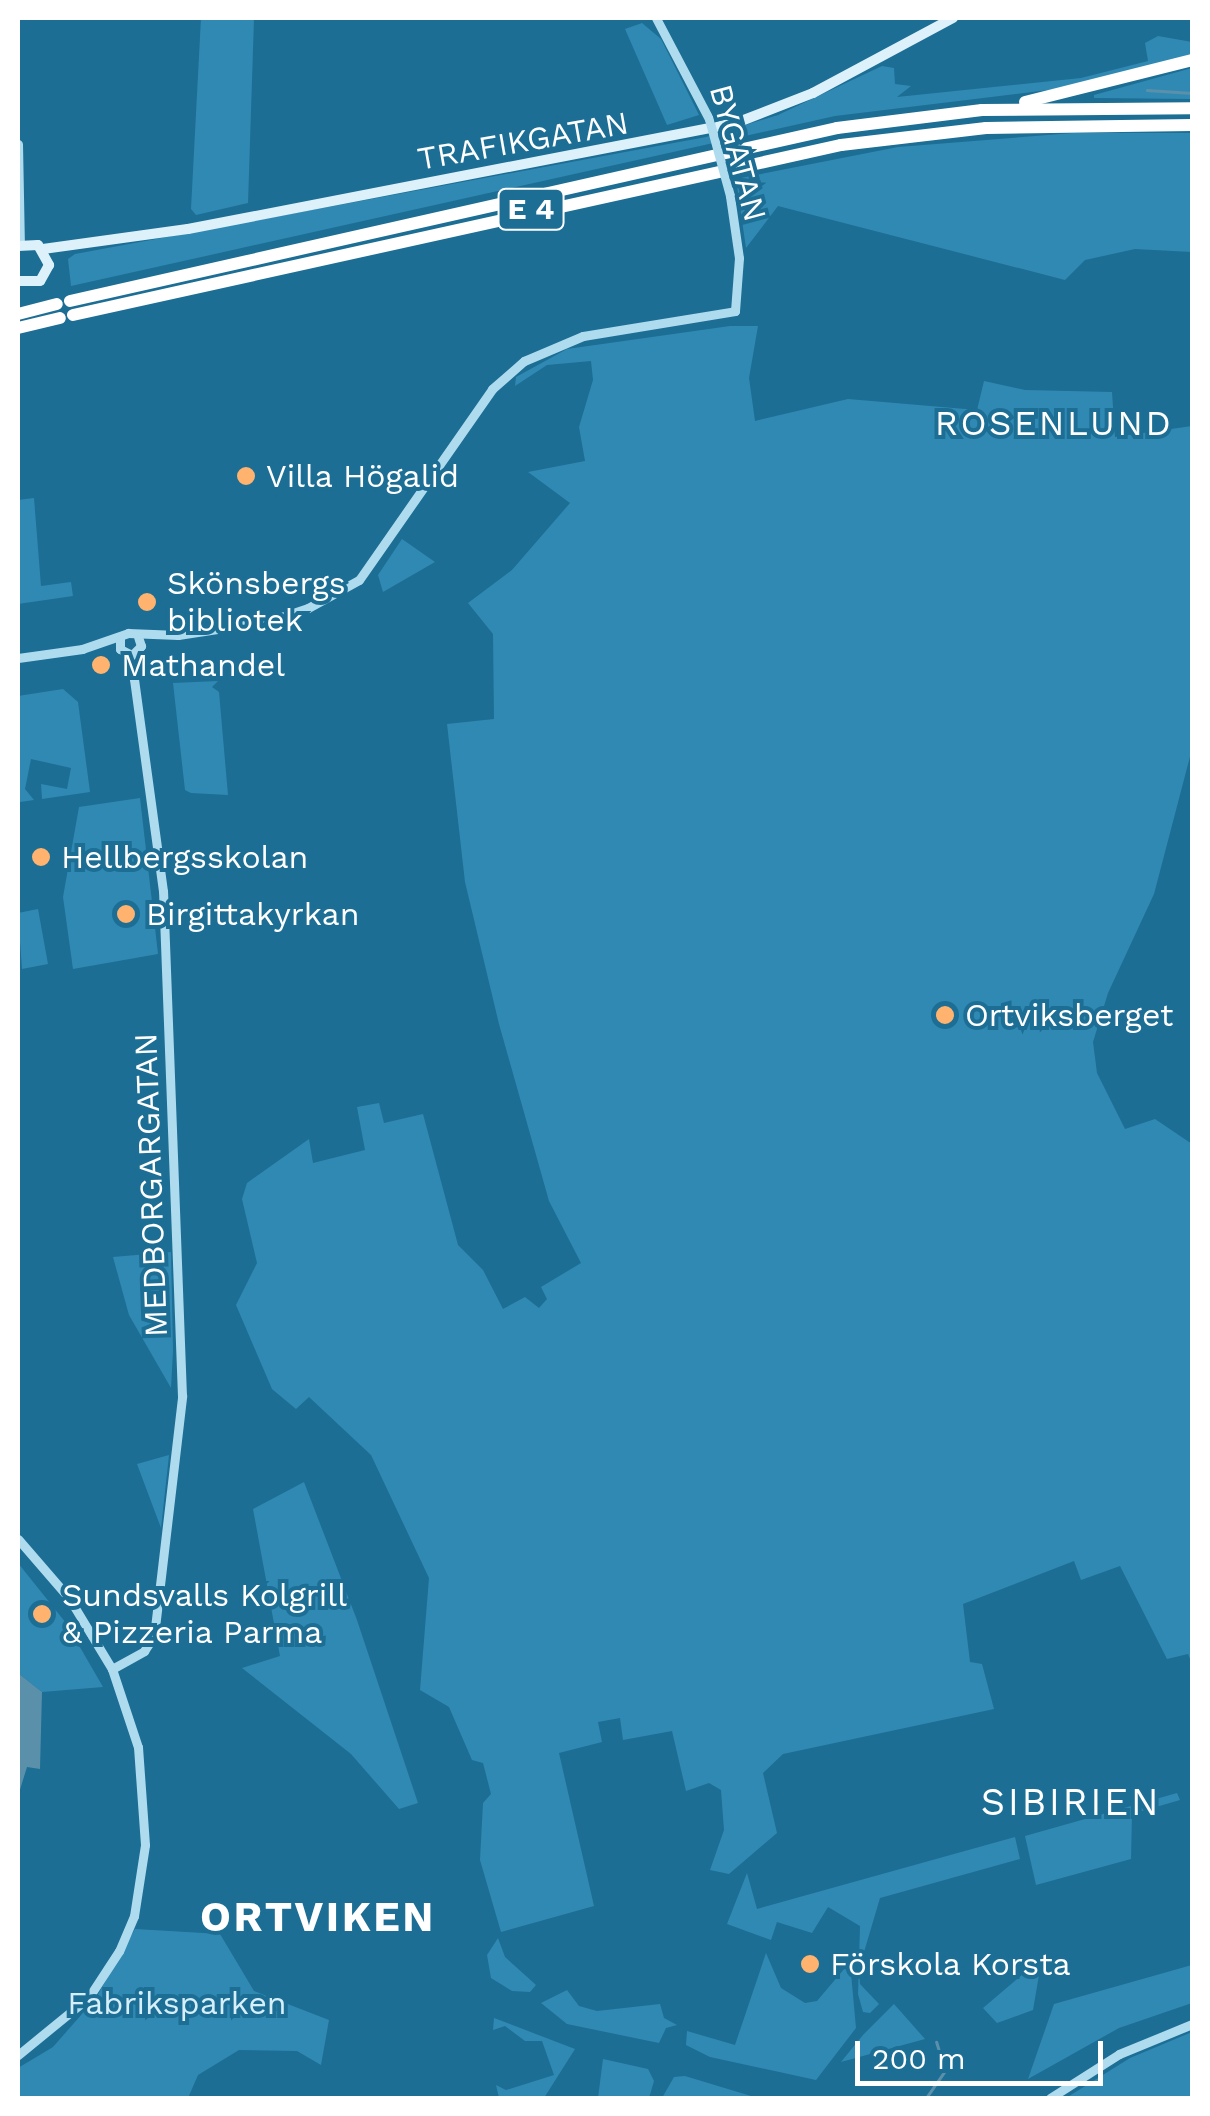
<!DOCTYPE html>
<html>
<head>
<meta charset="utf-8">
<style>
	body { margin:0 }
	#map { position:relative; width:1210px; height:2116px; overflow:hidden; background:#1c6e95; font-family:"Work Sans",sans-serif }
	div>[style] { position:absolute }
	.green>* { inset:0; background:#3089b3 }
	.water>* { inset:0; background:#5b90aa }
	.stream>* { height:2.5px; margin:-1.25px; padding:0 1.25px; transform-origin:1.25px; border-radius:1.25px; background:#5b90aa }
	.tertiary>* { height:9px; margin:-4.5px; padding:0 4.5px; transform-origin:4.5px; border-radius:4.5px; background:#afdbef }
	.secondary>* { height:10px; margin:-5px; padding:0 5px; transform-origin:5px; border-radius:5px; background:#ddf1fb }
	.motorway>* { height:12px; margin:-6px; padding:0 6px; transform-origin:6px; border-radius:6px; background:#fff }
	.tertiary-bridge>* { height:9px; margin:-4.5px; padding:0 4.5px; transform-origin:4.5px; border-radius:4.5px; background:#afdbef }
	.dots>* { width:28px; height:28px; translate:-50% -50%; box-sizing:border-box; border:5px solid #1c6e95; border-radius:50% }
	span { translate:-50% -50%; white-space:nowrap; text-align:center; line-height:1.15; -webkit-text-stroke:8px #1c6e95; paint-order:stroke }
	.shield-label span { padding:2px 8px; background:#1c6e95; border:2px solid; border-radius:8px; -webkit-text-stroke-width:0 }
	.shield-label { font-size:30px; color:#fff; font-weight:700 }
	.street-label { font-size:32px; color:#fff }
	.poi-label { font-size:32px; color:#fff }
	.left { translate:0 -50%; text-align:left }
	.park-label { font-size:32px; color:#d6effb }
	.neighbourhood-label { font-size:35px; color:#fff; letter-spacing:2.5px }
	.quarter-label { font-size:38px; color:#fff; letter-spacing:2.5px }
	.district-label { font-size:42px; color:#fff; font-weight:700; letter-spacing:2.5px }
	.frame { position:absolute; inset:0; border:20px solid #fff; pointer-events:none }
	.scale { position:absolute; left:855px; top:2041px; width:248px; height:45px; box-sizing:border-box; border:5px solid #fff; border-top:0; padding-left:12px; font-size:30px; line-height:35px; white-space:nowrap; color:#fff; -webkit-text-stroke:8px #1c6e95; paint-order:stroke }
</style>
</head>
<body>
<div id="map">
	<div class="green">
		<div style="clip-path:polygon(201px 18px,254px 18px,248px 203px,196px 215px,191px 209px)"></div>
		<div style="clip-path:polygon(642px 23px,661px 39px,699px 115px,667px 125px,625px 29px)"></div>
		<div style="clip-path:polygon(1158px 36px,1192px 42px,1192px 55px,1081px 86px,835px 116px,71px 286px,68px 259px,75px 254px,706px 137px,778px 115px,882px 66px,894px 68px,895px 84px,911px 86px,897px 97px,1081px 78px,1148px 61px,1145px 43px)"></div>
		<div style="clip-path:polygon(1192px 68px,1192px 99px,1094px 98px,1094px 95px)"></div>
		<div style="clip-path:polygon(1073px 133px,1192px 133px,1192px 252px,1135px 249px,1085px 260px,1065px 280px,778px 206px,746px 248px,736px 179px,898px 147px)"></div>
		<div style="clip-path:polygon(730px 326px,758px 326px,749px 378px,755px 421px,848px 399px,977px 410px,984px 381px,1025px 390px,1112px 392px,1115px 437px,1192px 426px,1192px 749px,1154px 894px,1108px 993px,1093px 1042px,1097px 1073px,1125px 1129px,1155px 1119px,1192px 1144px,1192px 1664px,1188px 1654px,1167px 1659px,1120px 1566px,1081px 1580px,1074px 1561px,963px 1604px,970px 1662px,982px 1664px,994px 1709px,783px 1754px,763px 1773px,777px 1833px,729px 1874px,710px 1870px,724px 1830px,721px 1790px,709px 1783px,686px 1791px,672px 1731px,623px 1740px,620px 1718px,598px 1722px,602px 1742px,559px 1753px,594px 1906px,501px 1932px,480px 1860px,483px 1803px,491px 1794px,483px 1763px,472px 1760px,449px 1707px,420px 1690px,429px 1578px,371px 1455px,309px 1397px,296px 1409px,272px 1389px,236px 1305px,257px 1263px,242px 1199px,247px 1183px,309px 1139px,313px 1163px,365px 1150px,357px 1107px,379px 1103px,384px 1123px,423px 1114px,458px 1245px,483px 1270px,503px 1309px,525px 1297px,539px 1308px,547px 1299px,541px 1287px,581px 1263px,549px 1201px,499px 1024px,465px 882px,447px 724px,494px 719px,493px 634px,468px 603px,512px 570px,570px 503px,528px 472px,585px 461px,579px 427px,593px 380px,591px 361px,547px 365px,515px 386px,516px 377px,567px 349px)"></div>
		<div style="clip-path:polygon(34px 498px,41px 586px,71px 582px,73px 596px,18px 604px,18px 500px)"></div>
		<div style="clip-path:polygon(402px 539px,435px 562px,383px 592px,378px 575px)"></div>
		<div style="clip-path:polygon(218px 681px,212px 687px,219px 692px,228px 795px,191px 793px,185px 790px,173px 683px)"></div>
		<div style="clip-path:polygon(63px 689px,78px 702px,90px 792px,42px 799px,41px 784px,67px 789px,71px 768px,31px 759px,25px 789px,34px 800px,20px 802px,18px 696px)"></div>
		<div style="clip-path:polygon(140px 798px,158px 954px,73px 969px,63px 897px,79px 807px)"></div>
		<div style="clip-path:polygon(38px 909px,48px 964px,22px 969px,18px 913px)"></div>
		<div style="clip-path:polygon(171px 1252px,173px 1351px,171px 1388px,129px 1315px,113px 1257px)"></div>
		<div style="clip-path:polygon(169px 1455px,161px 1528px,137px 1464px)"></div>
		<div style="clip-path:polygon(304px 1482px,357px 1620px,418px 1803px,399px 1809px,351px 1754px,242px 1668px,280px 1656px,253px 1509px)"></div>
		<div style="clip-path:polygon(18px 1563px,66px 1623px,103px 1687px,42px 1692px,18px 1673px)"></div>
		<div style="clip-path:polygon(1177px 1793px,1180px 1800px,1132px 1814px,1131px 1859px,1036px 1885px,1025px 1836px)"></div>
		<div style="clip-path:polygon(1015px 1837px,1020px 1859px,880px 1898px,859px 1969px,860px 1984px,879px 2004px,870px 2013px,863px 2012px,858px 1994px,860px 1926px,828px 1907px,812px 1933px,777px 1922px,771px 1940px,727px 1924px,747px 1873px,757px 1909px)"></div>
		<div style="clip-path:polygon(135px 1929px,220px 1934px,254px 1991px,329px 2020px,321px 2065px,297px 2051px,239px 2050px,198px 2075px,188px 2098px,18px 2098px,18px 2068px,53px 2047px,96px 1998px)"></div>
		<div style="clip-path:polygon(498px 1938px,505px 1957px,536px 1985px,530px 1992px,512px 1991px,491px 1978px,487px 1955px)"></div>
		<div style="clip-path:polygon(766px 1953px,781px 1988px,805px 2003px,817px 2001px,850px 1962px,856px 2028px,816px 2080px,710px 2057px,686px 2045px,687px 2031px,735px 2045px)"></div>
		<div style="clip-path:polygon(1192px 1965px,1192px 2003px,1119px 2028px,1028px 2079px,1054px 2004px)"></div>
		<div style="clip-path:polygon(1030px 1968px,1040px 1969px,1033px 2010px,997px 2023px,983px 2008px)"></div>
		<div style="clip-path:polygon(567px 1990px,579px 2006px,597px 2011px,660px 2004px,664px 2018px,677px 2025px,666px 2028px,659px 2043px,567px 2024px,541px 2003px)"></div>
		<div style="clip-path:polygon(894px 2004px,925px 2039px,841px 2062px,863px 2035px)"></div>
		<div style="clip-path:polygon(494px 2018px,575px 2049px,544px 2098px,499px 2098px,496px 2085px,506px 2090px,554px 2075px,542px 2041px,525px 2041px,505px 2026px,493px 2030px)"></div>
		<div style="clip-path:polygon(1192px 2032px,1192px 2098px,1066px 2098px,1130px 2058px)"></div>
		<div style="clip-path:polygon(603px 2059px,648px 2069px,654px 2081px,649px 2098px,598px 2098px)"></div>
		<div style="clip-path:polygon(685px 2076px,751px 2096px,782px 2098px,662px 2098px,674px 2077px)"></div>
	</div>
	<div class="water">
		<div style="clip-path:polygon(18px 1673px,42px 1692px,40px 1769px,27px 1767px,18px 1796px)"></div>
	</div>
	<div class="stream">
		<div style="left:1147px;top:90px;width:45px;rotate:3.8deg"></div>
		<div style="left:926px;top:2098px;width:33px;rotate:-55deg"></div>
		<div style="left:945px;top:2071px;width:30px;rotate:-107deg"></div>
	</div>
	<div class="tertiary">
		<div style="left:656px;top:18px;width:114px;rotate:62.3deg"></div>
		<div style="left:18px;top:144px;width:100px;rotate:88.9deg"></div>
		<div style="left:120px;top:638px;width:11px;rotate:90deg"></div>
		<div style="left:120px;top:649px;width:13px;rotate:27deg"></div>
		<div style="left:132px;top:655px;width:13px;rotate:-45deg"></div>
		<div style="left:141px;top:646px;width:9px;rotate:-108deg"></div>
		<div style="left:18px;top:658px;width:65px;rotate:-8deg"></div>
		<div style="left:82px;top:649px;width:49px;rotate:-19.2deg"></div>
		<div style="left:128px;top:633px;width:50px;rotate:2.3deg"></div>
		<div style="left:178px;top:635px;width:92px;rotate:-8.7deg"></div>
		<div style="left:269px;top:621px;width:41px;rotate:-18.4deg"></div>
		<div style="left:308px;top:608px;width:58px;rotate:-28.8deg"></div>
		<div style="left:359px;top:580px;width:233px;rotate:-55.1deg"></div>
		<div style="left:492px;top:389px;width:43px;rotate:-41.2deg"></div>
		<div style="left:524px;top:361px;width:64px;rotate:-23deg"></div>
		<div style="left:583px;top:336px;width:154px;rotate:-9.3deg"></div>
		<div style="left:735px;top:311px;width:53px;rotate:-85.7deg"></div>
		<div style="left:739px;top:258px;width:63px;rotate:-98.3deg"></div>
		<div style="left:18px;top:1539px;width:78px;rotate:49.2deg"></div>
		<div style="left:69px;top:1598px;width:83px;rotate:58.8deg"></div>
		<div style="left:112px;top:1669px;width:82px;rotate:71.6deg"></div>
		<div style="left:138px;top:1747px;width:98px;rotate:85.9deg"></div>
		<div style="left:145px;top:1845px;width:72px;rotate:98.8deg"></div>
		<div style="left:134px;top:1916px;width:38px;rotate:113deg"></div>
		<div style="left:119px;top:1951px;width:55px;rotate:123.1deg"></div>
		<div style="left:89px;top:1997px;width:92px;rotate:140.8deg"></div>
		<div style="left:112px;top:1669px;width:37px;rotate:-29deg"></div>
		<div style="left:144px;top:1651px;width:18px;rotate:-56deg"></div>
		<div style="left:154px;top:1636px;width:242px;rotate:-83.3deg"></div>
		<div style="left:182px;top:1396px;width:505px;rotate:-92.15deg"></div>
		<div style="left:163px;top:891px;width:214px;rotate:-97.8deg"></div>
		<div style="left:134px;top:679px;width:27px;rotate:-110deg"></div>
		<div style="left:1050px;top:2098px;width:82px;rotate:-32.5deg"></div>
		<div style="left:1119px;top:2054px;width:79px;rotate:-22.3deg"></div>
	</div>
	<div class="secondary">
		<div style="left:18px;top:246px;width:20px;rotate:-3deg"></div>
		<div style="left:38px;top:245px;width:23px;rotate:61deg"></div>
		<div style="left:49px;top:265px;width:18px;rotate:119deg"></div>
		<div style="left:40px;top:281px;width:22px;rotate:180deg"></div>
		<div style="left:43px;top:249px;width:146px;rotate:-7.9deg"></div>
		<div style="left:188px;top:229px;width:558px;rotate:-10.95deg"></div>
		<div style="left:736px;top:123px;width:83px;rotate:-21.3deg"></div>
		<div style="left:813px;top:93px;width:159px;rotate:-28.2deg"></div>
	</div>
	<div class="motorway">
		<div style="left:1025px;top:102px;width:172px;rotate:-14.1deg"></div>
		<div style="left:70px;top:301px;width:786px;rotate:-12.71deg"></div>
		<div style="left:837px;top:128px;width:146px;rotate:-7.1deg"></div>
		<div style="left:982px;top:110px;width:210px;rotate:-0.5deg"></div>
		<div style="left:18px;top:314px;width:40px;rotate:-14.4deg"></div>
		<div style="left:73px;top:315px;width:787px;rotate:-12.48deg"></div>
		<div style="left:841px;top:145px;width:146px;rotate:-6.7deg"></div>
		<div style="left:986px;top:128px;width:206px;rotate:-0.8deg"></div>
		<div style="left:18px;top:328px;width:43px;rotate:-13.4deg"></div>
	</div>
	<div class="tertiary-bridge">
		<div style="left:709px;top:119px;width:80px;rotate:74.7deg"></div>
	</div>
	<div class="dots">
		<div style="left:246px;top:476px;background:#ffb36e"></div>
		<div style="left:147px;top:602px;background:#ffb36e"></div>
		<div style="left:101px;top:665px;background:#ffb36e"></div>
		<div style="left:41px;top:857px;background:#ffb36e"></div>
		<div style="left:126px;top:914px;background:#ffb36e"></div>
		<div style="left:945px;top:1015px;background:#ffb36e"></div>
		<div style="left:42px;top:1614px;background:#ffb36e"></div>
		<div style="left:810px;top:1964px;background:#ffb36e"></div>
	</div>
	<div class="shield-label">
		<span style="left:531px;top:209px">E 4</span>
	</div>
	<div class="street-label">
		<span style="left:523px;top:141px;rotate:-10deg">TRAFIKGATAN</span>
		<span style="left:738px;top:153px;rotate:75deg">BYGATAN</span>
		<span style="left:151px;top:1185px;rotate:-92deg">MEDBORGARGATAN</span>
	</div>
	<div class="poi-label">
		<span class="left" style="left:266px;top:476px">Villa Högalid</span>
		<span class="left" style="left:167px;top:602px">Skönsbergs<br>bibliotek</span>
		<span class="left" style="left:121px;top:665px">Mathandel</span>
		<span class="left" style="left:61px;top:857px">Hellbergsskolan</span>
		<span class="left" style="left:146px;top:914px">Birgittakyrkan</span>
		<span class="left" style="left:965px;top:1015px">Ortviksberget</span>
		<span class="left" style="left:62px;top:1614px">Sundsvalls Kolgrill<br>&amp; Pizzeria Parma</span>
		<span class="left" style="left:830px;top:1964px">Förskola Korsta</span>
	</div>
	<div class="park-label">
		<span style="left:177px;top:2003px">Fabriksparken</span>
	</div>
	<div class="neighbourhood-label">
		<span style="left:1054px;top:423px">ROSENLUND</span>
	</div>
	<div class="quarter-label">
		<span style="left:1071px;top:1803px">SIBIRIEN</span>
	</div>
	<div class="district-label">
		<span style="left:318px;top:1917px">ORTVIKEN</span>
	</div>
	<div class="frame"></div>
	<div class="scale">200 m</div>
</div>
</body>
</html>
